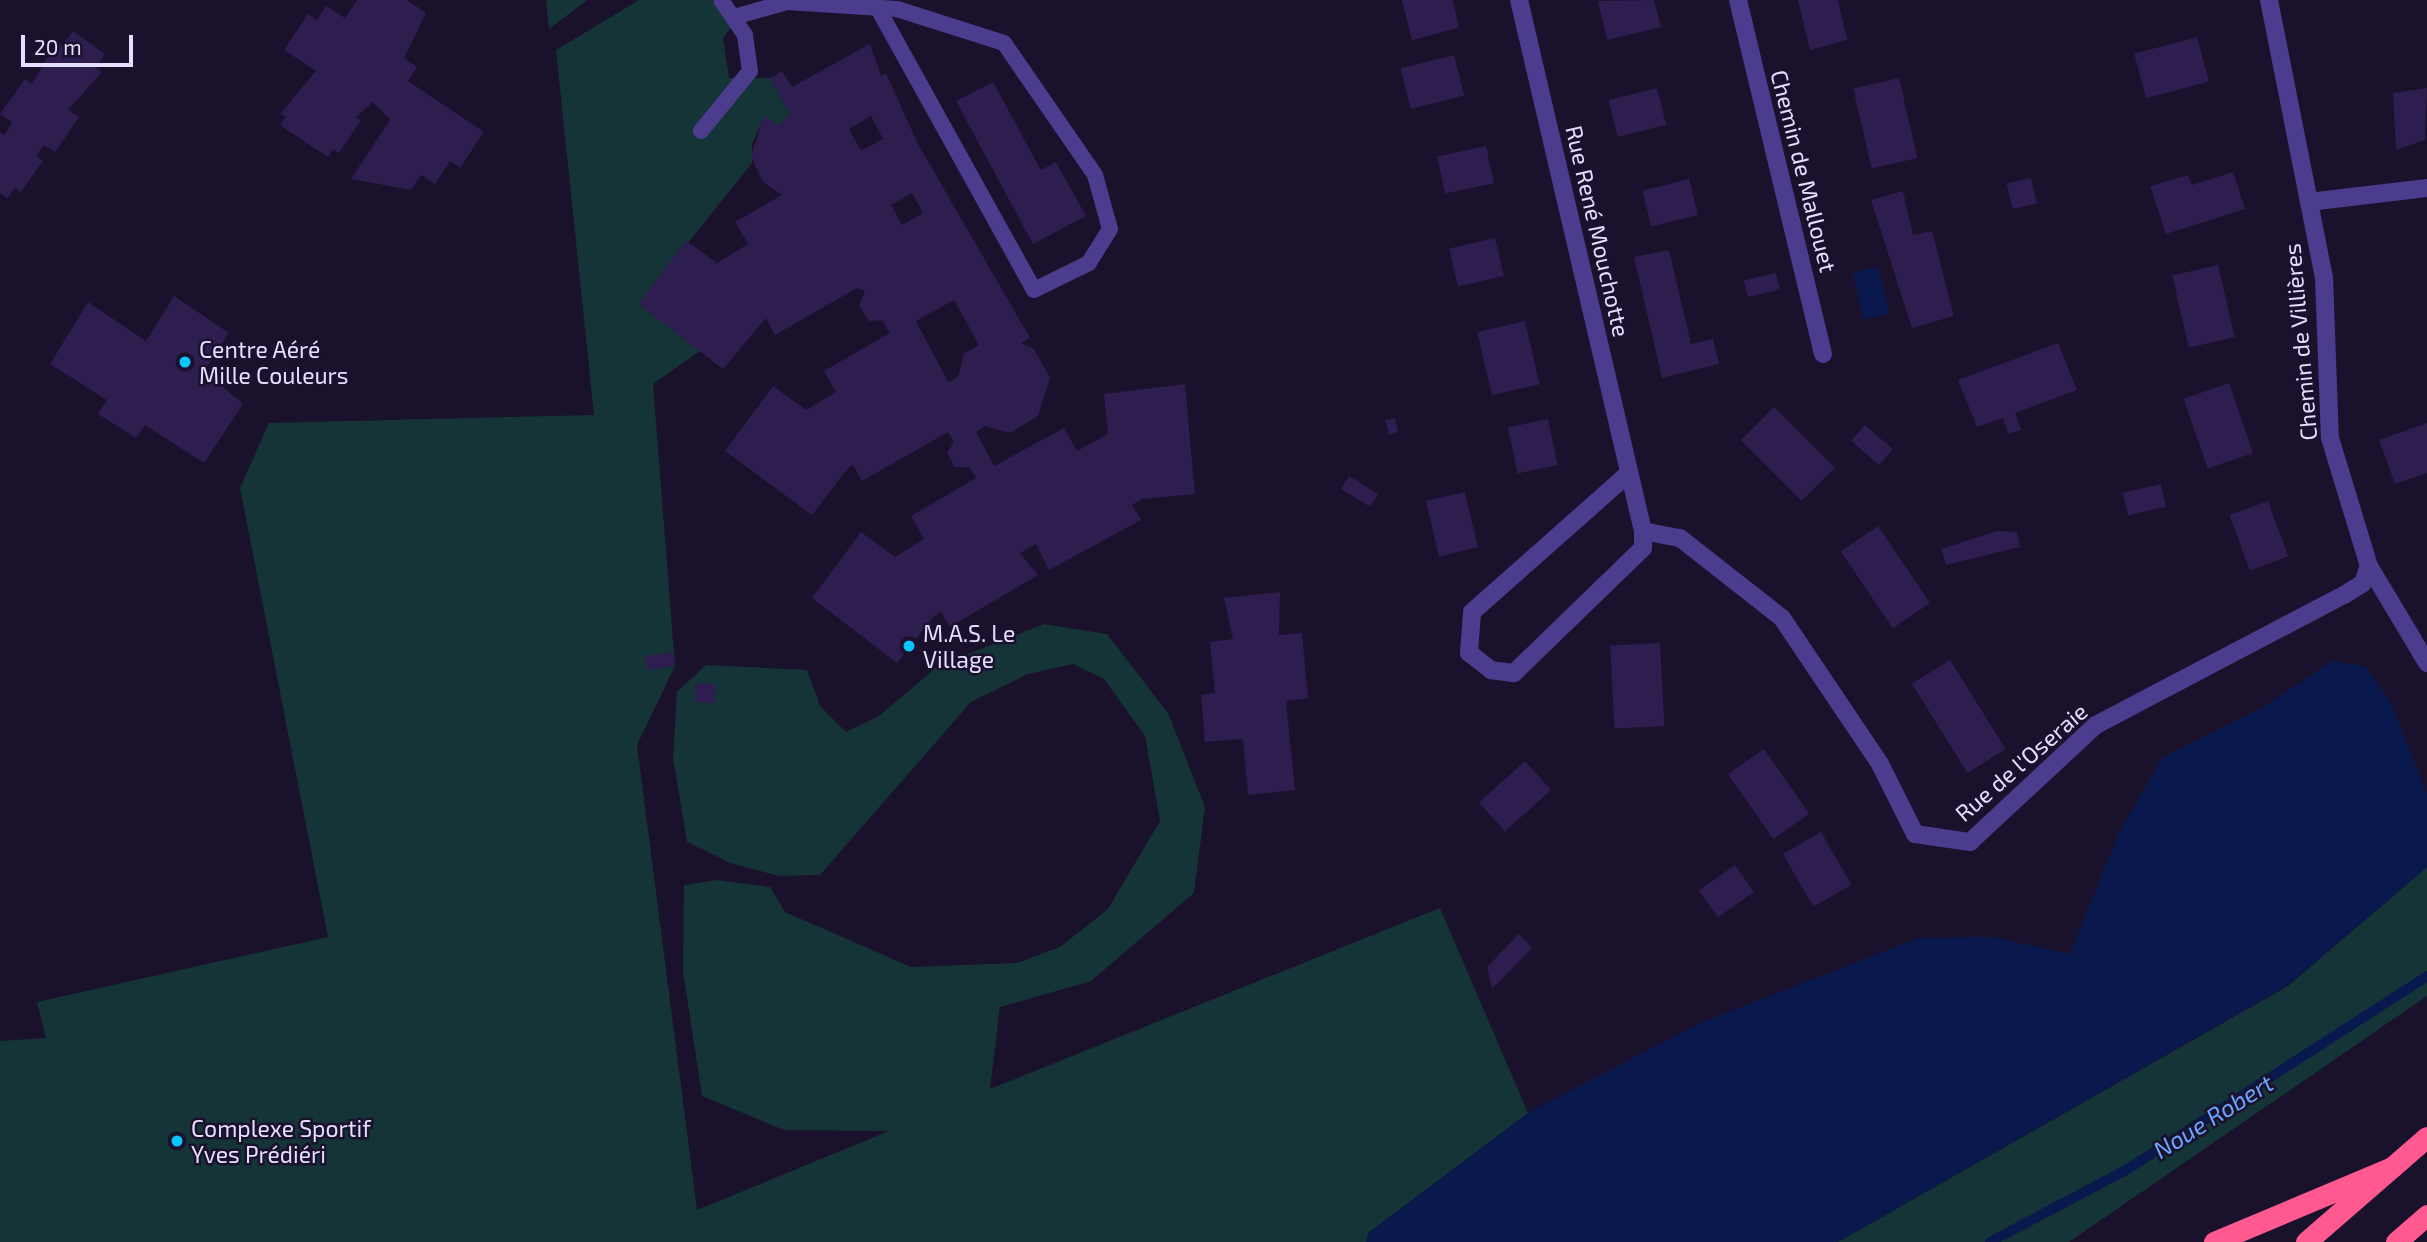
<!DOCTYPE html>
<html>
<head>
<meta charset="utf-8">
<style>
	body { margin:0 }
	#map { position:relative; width:2427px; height:1242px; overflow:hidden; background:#1a112d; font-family:"Exo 2",sans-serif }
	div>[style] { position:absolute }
	.green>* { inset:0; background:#143437 }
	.water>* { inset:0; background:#0a194d; transform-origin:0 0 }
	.stream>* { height:10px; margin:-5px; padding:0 5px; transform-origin:5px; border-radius:5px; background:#0a194d }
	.building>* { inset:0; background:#2e1d4f; transform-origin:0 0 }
	.lane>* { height:16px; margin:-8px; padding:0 8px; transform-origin:8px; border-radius:8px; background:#4b3c8d }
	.street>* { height:18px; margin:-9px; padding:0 9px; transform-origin:9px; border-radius:9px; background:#4b3c8d }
	.highway>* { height:21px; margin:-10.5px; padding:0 10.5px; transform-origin:10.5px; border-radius:10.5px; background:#ff5990 }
	.dots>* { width:19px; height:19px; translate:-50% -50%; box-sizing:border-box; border:4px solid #1a112d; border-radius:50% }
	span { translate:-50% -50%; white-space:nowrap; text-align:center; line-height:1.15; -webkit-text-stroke:5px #1a112d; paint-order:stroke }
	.street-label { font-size:23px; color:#e6deff }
	.poi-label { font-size:23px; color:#e6deff }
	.left { translate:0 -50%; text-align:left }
	.water-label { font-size:24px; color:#6ca5ff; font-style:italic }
	.scale { position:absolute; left:21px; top:35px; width:112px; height:32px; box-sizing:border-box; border:4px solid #e6deff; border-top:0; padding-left:9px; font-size:21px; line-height:24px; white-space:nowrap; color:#e6deff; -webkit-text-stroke:5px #1a112d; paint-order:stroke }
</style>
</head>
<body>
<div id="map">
	<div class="green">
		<div style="clip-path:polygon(546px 0,587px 0,549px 29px)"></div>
		<div style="clip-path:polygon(639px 0,712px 0,731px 27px,723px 38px,729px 78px,770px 78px,790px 114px,778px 126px,762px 121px,752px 144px,752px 163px,639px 304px,700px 351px,653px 384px,675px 666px,637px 745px,697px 1210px,889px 1131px,784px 1130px,702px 1096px,683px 971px,684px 885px,717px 880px,770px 887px,785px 912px,911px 967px,1017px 963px,1060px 947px,1108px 909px,1160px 821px,1145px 736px,1104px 679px,1073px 664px,1028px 674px,971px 702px,820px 875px,779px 876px,730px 863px,687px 842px,673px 758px,677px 692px,706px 665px,807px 670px,820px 706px,846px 732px,879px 716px,938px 666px,1044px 624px,1107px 634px,1168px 713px,1205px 807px,1194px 893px,1091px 981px,1000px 1007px,990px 1089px,1440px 908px,1528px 1113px,1368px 1233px,1376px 1242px,0 1242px,0 1041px,46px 1038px,37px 1002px,328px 937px,240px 488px,269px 423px,594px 415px,556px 50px)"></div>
		<div style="clip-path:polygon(2427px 867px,2427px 996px,2069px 1242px,1838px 1242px,2288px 986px)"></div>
	</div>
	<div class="water">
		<div style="left:1878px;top:267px;width:48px;height:26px;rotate:77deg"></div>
		<div style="clip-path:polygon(2332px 661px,2365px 666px,2391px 703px,2427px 794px,2427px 867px,2288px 985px,1838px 1242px,1366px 1242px,1368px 1233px,1528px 1113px,1698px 1024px,1919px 938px,1991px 937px,2070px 954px,2121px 829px,2163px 757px,2262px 708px)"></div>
	</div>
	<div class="stream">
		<div style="left:1990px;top:1242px;width:156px;rotate:-27.9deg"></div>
		<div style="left:2128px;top:1169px;width:356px;rotate:-32.8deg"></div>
	</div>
	<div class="building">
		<div style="clip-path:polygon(357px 0,407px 0,426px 13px,404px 58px,417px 67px,408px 81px,484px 132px,460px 168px,450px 161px,435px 184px,421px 175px,411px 190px,351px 179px,390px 120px,373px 102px,356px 117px,361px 120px,339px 153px,333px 149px,328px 157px,280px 125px,286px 117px,280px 114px,316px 71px,284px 50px,308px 14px,317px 20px,326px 6px,345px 18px)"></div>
		<div style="clip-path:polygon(1402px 0,1453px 0,1459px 28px,1412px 40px)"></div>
		<div style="clip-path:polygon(1654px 0,1661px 27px,1607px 40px,1598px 1px)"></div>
		<div style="clip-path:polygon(1798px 0,1838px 0,1847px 40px,1810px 50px)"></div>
		<div style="clip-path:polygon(73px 31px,105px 54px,96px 68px,102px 72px,68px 110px,79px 117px,55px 152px,44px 145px,36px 156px,43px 161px,21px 192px,15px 188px,7px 198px,0 193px,0 132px,5px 135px,12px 122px,0 114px,25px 79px,32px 84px,57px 40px,62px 45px)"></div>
		<div style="left:2197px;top:37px;width:46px;height:65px;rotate:75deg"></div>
		<div style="clip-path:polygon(evenodd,870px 44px,881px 76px,886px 73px,918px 144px,1030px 338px,1021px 343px,1034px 349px,1050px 378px,1038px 416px,1010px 433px,985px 426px,976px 432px,994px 466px,1064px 428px,1077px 451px,1108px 434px,1104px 394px,1185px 384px,1195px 494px,1142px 499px,1132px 505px,1141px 520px,1049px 570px,1036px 544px,1020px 553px,1038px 575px,950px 627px,941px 612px,934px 616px,897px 663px,812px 598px,861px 532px,895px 557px,924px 539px,911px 516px,976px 478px,969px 467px,955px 467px,947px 453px,954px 442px,948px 432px,862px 481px,853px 465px,848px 468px,812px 515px,725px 451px,773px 386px,806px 410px,836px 392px,824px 371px,890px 333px,882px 320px,869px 321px,859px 305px,865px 291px,857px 288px,775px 335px,766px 318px,723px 369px,638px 304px,686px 241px,717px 263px,748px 244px,735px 222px,782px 195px,763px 182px,751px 157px,762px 121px,767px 116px,778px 126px,790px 114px,770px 78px,782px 71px,792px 87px,870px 44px,871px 116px,883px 139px,861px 151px,849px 129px,871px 116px,870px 44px,912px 193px,923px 213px,902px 225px,891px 205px,912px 193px,870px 44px,954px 300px,979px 345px,964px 354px,958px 377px,948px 382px,916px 321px,954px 300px)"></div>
		<div style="left:1454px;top:55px;width:42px;height:55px;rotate:76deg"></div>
		<div style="left:1899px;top:78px;width:82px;height:47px;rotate:77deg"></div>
		<div style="clip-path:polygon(993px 82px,1041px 170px,1056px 162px,1086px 216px,1033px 244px,956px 101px)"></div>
		<div style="left:1657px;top:88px;width:38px;height:50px;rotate:76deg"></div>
		<div style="clip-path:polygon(2427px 88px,2425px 140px,2396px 150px,2393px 93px)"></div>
		<div style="left:1486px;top:146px;width:38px;height:50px;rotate:78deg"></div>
		<div style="clip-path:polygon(2233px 172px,2245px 209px,2166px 234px,2150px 186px,2188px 175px,2192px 185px)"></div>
		<div style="left:2031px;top:178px;width:26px;height:25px;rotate:77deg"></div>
		<div style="left:1689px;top:179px;width:37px;height:48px;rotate:76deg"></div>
		<div style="clip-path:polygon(1903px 191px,1913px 235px,1932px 231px,1954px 316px,1912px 328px,1871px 200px)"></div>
		<div style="left:1495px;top:238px;width:39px;height:47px;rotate:77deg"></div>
		<div style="clip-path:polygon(1669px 250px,1691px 344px,1713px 339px,1719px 364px,1662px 378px,1634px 257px)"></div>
		<div style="left:2218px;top:265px;width:74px;height:47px;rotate:77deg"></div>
		<div style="left:1776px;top:273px;width:17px;height:33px;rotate:77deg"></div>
		<div style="clip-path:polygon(174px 296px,229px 333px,204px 371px,243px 404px,204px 463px,145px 425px,136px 438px,98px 414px,107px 400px,50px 364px,88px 302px,146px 341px)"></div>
		<div style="left:1525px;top:321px;width:65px;height:49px;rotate:77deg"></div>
		<div style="clip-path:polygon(2058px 343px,2077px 390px,2015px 413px,2021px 430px,2008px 434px,2003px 418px,1977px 427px,1958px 380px)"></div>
		<div style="left:2229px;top:383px;width:74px;height:48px;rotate:71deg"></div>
		<div style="left:1774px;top:407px;width:86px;height:47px;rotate:45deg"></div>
		<div style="clip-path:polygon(1395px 418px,1398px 432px,1389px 435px,1385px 420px)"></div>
		<div style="left:1548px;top:419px;width:47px;height:41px;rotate:78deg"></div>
		<div style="clip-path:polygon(2427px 423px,2427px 473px,2395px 484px,2379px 440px)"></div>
		<div style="left:1865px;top:425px;width:37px;height:21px;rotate:41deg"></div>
		<div style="left:1349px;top:476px;width:34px;height:15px;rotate:32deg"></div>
		<div style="left:2161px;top:484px;width:23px;height:39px;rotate:77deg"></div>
		<div style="left:1465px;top:492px;width:57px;height:40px;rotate:77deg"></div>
		<div style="left:2268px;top:501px;width:59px;height:41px;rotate:70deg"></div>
		<div style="left:1878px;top:526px;width:93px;height:45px;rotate:56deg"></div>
		<div style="clip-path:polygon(1997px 531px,2017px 532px,2020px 547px,1946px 565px,1941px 549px)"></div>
		<div style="clip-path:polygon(1280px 592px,1279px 635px,1302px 633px,1308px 698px,1286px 701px,1295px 790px,1248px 795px,1243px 739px,1205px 742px,1201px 695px,1215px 693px,1210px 642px,1233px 639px,1224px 598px)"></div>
		<div style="left:1660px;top:643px;width:83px;height:50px;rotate:87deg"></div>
		<div style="left:673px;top:652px;width:14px;height:28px;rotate:82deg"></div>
		<div style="left:1950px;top:660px;width:105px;height:45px;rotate:58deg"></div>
		<div style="left:696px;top:683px;width:19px;height:19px;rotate:3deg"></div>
		<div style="left:1764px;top:749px;width:79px;height:44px;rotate:55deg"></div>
		<div style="left:1525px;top:761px;width:39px;height:62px;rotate:48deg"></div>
		<div style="left:1821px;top:832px;width:61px;height:44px;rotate:60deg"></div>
		<div style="left:1735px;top:865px;width:33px;height:44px;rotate:55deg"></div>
		<div style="clip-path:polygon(1519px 934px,1532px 948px,1492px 989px,1487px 967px)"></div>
	</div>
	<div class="lane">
		<div style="left:734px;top:17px;width:55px;rotate:-15.8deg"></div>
		<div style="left:787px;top:2px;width:110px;rotate:3.6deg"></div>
		<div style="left:897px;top:9px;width:112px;rotate:17.6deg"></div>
		<div style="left:1004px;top:43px;width:160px;rotate:55.4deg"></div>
		<div style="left:1095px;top:175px;width:56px;rotate:74.5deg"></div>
		<div style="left:1110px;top:229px;width:40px;rotate:122deg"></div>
		<div style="left:1089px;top:263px;width:61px;rotate:153.9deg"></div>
		<div style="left:1034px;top:290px;width:322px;rotate:-119deg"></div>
		<div style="left:701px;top:131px;width:77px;rotate:-50.8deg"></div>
		<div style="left:750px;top:71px;width:36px;rotate:-98deg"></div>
		<div style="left:745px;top:35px;width:42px;rotate:-124.4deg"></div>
	</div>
	<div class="street">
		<div style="left:1519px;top:0;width:545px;rotate:76.86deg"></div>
		<div style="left:1643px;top:531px;width:17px;rotate:90deg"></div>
		<div style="left:1643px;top:548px;width:180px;rotate:135.9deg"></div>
		<div style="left:1514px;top:673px;width:23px;rotate:-173deg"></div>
		<div style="left:1491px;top:670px;width:28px;rotate:-142deg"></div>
		<div style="left:1469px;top:653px;width:41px;rotate:-85.8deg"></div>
		<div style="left:1472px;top:612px;width:210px;rotate:-41.5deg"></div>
		<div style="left:1738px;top:0;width:364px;rotate:76.5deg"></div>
		<div style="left:2269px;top:0;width:282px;rotate:78.8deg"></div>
		<div style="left:2324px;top:277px;width:161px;rotate:87.9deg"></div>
		<div style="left:2330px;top:438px;width:134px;rotate:73.1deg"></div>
		<div style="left:2369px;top:566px;width:113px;rotate:59.1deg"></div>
		<div style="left:2309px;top:202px;width:119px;rotate:-6.8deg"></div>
		<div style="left:1643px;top:531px;width:38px;rotate:11deg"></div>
		<div style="left:1680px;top:538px;width:130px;rotate:38.1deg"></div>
		<div style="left:1782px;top:618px;width:176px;rotate:56.1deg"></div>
		<div style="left:1880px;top:764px;width:78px;rotate:63.4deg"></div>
		<div style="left:1915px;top:834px;width:56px;rotate:8.3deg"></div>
		<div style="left:1970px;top:842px;width:172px;rotate:-42.9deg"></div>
		<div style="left:2096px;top:725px;width:280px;rotate:-27.7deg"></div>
		<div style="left:2344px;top:595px;width:22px;rotate:-32deg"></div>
		<div style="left:2363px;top:583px;width:18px;rotate:-71deg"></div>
	</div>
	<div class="highway">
		<div style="left:2214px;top:1242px;width:193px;rotate:-22.8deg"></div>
		<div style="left:2306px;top:1242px;width:160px;rotate:-41deg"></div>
		<div style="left:2396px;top:1242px;width:41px;rotate:-41.1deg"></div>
	</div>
	<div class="dots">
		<div style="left:185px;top:362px;background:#0ac3ff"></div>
		<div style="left:909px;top:646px;background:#0ac3ff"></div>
		<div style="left:177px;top:1141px;background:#0ac3ff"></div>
	</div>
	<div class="street-label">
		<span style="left:1804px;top:171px;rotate:76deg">Chemin de Mallouet</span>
		<span style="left:1598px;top:231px;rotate:77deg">Rue René Mouchotte</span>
		<span style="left:2300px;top:342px;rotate:-95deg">Chemin de Villières</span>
		<span style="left:2021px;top:762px;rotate:-41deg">Rue de l'Oseraie</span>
	</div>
	<div class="poi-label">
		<span class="left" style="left:199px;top:362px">Centre Aéré<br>Mille Couleurs</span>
		<span class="left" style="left:923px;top:646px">M.A.S. Le<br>Village</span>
		<span class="left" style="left:191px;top:1141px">Complexe Sportif<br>Yves Prédiéri</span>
	</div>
	<div class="water-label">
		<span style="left:2213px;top:1116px;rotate:-32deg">Noue Robert</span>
	</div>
	<div class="scale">20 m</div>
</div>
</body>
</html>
